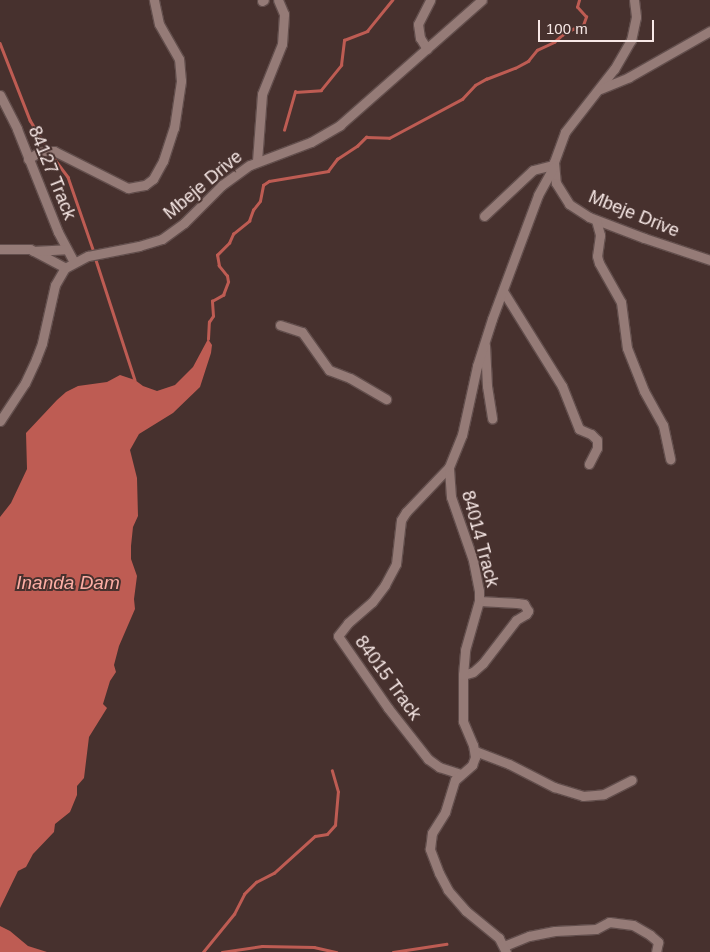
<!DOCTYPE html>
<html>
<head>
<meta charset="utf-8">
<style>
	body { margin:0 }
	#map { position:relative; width:710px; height:952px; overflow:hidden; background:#47312e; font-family:Helvetica,sans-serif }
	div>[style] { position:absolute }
	.water>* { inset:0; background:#be5c53 }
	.stream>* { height:2.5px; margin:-1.25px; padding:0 1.25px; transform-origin:1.25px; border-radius:1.25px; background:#be5c53 }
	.roads { filter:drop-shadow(1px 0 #624e4c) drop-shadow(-1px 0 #624e4c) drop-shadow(0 1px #624e4c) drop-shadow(0 -1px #624e4c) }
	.minor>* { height:9px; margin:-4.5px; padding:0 4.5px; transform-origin:4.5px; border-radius:4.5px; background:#957b77 }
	span { translate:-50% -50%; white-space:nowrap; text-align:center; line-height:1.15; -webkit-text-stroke:4px #47312e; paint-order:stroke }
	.street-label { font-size:18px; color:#f7e8e6 }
	.water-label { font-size:19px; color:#feaea5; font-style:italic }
	.scale { position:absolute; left:538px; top:20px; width:116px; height:22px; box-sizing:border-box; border:2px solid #f7e8e6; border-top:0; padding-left:6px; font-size:15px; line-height:18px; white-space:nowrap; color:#f7e8e6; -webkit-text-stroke:4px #47312e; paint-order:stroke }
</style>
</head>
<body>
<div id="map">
	<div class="water">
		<div style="clip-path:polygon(208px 339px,212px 345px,211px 353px,200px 387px,173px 413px,139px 434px,130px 450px,137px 478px,138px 516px,133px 527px,131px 546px,131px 559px,137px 576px,134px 599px,135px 609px,119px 646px,114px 665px,116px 672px,110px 681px,103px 704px,107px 708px,89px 737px,84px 778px,77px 786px,77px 795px,70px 812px,55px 824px,54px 832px,33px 854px,26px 867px,18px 871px,0 908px,0 517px,11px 503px,27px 469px,26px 433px,57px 400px,66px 392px,78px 386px,107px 382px,120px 375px,135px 380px,143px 386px,157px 391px,175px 385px,193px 367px)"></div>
		<div style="clip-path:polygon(0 926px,10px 931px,28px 946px,47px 952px,0 952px)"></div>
	</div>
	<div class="stream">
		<div style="left:0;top:43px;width:83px;rotate:68.7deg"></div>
		<div style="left:30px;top:120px;width:33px;rotate:59deg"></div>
		<div style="left:284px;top:130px;width:40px;rotate:-74deg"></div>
		<div style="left:295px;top:92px;width:26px;rotate:-4deg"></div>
		<div style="left:321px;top:90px;width:32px;rotate:-51deg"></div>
		<div style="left:341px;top:65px;width:25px;rotate:-83deg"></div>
		<div style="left:344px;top:40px;width:25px;rotate:-21deg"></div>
		<div style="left:367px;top:31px;width:40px;rotate:-51deg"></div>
		<div style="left:50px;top:153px;width:30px;rotate:53deg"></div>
		<div style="left:68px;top:177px;width:79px;rotate:70.9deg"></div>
		<div style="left:95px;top:257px;width:129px;rotate:72deg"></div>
		<div style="left:208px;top:339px;width:17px;rotate:-87deg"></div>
		<div style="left:209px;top:322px;width:7px;rotate:-56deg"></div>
		<div style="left:213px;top:316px;width:15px;rotate:-94deg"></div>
		<div style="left:212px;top:301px;width:13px;rotate:-29deg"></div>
		<div style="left:223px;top:295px;width:14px;rotate:-69deg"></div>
		<div style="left:228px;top:282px;width:6px;rotate:-99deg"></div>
		<div style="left:227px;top:276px;width:13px;rotate:-129deg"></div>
		<div style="left:219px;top:266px;width:11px;rotate:-100deg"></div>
		<div style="left:217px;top:255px;width:17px;rotate:-45deg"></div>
		<div style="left:229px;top:243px;width:10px;rotate:-66deg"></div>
		<div style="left:233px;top:234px;width:21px;rotate:-39deg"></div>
		<div style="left:249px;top:221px;width:12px;rotate:-70deg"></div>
		<div style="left:253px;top:210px;width:11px;rotate:-52deg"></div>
		<div style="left:260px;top:201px;width:16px;rotate:-79deg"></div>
		<div style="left:263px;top:185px;width:7px;rotate:-34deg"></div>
		<div style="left:269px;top:181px;width:60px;rotate:-9.6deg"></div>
		<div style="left:328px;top:171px;width:15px;rotate:-53deg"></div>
		<div style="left:337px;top:159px;width:24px;rotate:-33deg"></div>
		<div style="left:357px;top:146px;width:13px;rotate:-45deg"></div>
		<div style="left:366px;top:137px;width:23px;rotate:2deg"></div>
		<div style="left:389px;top:138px;width:83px;rotate:-28.1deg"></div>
		<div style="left:462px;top:99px;width:19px;rotate:-47deg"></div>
		<div style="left:475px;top:85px;width:13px;rotate:-29deg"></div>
		<div style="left:486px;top:79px;width:31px;rotate:-21deg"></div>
		<div style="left:515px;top:68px;width:15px;rotate:-28deg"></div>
		<div style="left:528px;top:61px;width:14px;rotate:-51deg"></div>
		<div style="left:537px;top:50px;width:19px;rotate:-25deg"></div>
		<div style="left:554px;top:42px;width:11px;rotate:-41deg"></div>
		<div style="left:562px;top:35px;width:13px;rotate:-29deg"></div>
		<div style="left:573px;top:29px;width:9px;rotate:-6deg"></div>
		<div style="left:582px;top:28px;width:12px;rotate:-70deg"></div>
		<div style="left:586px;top:17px;width:13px;rotate:-132deg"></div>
		<div style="left:577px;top:7px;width:7px;rotate:-74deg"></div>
		<div style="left:203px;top:952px;width:49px;rotate:-50.8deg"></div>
		<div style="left:234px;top:914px;width:22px;rotate:-63deg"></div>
		<div style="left:244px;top:894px;width:17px;rotate:-45deg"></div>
		<div style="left:256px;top:882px;width:20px;rotate:-27deg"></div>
		<div style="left:274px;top:873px;width:55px;rotate:-42.1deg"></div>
		<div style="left:315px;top:836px;width:12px;rotate:-9deg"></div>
		<div style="left:327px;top:834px;width:12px;rotate:-48deg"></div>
		<div style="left:335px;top:825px;width:33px;rotate:-85deg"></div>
		<div style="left:338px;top:792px;width:22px;rotate:-106deg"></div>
		<div style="left:222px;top:952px;width:40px;rotate:-8.5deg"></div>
		<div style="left:262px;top:946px;width:52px;rotate:1.1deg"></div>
		<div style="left:314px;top:947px;width:23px;rotate:13deg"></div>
		<div style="left:393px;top:952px;width:54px;rotate:-8.6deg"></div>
	</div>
	<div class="roads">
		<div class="minor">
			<div style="left:634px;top:0;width:17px;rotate:83deg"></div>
			<div style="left:636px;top:17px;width:24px;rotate:102deg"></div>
			<div style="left:631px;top:40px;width:34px;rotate:120deg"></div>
			<div style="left:614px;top:69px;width:80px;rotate:127.9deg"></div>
			<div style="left:565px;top:132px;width:32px;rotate:110deg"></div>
			<div style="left:554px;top:162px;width:21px;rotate:85deg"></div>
			<div style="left:556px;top:183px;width:25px;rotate:58deg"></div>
			<div style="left:569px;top:204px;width:24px;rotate:33deg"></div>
			<div style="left:589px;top:217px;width:59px;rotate:20.9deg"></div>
			<div style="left:644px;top:238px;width:70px;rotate:18.4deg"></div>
			<div style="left:262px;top:1px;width:2px;rotate:-27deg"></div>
			<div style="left:427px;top:49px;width:13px;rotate:-122deg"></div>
			<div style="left:420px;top:38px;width:14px;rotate:-98deg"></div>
			<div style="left:418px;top:24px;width:27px;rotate:-63deg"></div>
			<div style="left:600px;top:89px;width:31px;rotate:-22deg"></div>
			<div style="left:629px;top:77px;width:93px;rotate:-29.6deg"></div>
			<div style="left:0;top:95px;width:38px;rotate:63deg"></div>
			<div style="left:17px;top:129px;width:111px;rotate:68.3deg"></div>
			<div style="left:58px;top:232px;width:34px;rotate:62deg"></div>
			<div style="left:28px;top:159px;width:15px;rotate:-32deg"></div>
			<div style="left:41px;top:151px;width:13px"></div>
			<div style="left:54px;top:151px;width:83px;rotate:26.6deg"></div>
			<div style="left:128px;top:188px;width:17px;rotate:-10deg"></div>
			<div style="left:145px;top:185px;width:10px;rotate:-37deg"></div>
			<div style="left:153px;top:179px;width:21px;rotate:-61deg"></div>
			<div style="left:163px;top:161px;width:35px;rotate:-72deg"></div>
			<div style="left:174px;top:128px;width:48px;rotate:-81.5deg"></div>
			<div style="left:181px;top:81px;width:22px;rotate:-95deg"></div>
			<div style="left:179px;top:59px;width:40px;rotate:-119.7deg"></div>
			<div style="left:159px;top:24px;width:25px;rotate:-102deg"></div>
			<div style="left:257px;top:161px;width:67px;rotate:-85.7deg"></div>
			<div style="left:262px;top:94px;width:54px;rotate:-68.2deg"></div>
			<div style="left:282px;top:44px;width:30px;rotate:-86deg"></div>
			<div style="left:284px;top:14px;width:15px;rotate:-113deg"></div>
			<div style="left:484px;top:216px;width:67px;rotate:-43.2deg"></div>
			<div style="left:533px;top:170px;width:21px;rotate:-14deg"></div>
			<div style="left:596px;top:220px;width:16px;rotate:75deg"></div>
			<div style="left:600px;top:235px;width:21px;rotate:98deg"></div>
			<div style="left:597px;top:256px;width:7px;rotate:74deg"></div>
			<div style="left:599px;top:263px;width:45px;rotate:60.6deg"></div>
			<div style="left:621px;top:302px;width:46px;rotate:82.6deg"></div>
			<div style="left:627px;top:348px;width:46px;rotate:68.4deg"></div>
			<div style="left:644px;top:391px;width:39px;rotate:61deg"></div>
			<div style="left:663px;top:425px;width:35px;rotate:78deg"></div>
			<div style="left:0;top:249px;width:30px"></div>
			<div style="left:30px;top:249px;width:40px;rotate:28deg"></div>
			<div style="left:33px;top:251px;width:33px;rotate:-3deg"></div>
			<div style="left:503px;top:291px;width:112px;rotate:58.2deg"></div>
			<div style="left:562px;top:386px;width:46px;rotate:68.4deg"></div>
			<div style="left:579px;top:429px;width:13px;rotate:23deg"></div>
			<div style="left:591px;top:434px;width:8px;rotate:45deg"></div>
			<div style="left:597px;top:440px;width:8px;rotate:90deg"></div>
			<div style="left:597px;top:448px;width:18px;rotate:117deg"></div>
			<div style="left:280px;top:325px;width:23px;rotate:18deg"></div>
			<div style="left:302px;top:332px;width:47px;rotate:54.6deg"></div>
			<div style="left:329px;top:370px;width:22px;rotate:21deg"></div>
			<div style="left:350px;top:378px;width:42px;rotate:30.3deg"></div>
			<div style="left:485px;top:345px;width:41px;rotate:87.2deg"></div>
			<div style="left:487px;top:386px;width:33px;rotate:81deg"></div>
			<div style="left:0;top:421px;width:45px;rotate:-56.7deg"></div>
			<div style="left:25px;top:383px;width:26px;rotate:-65deg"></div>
			<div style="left:36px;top:359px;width:17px;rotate:-69deg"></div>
			<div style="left:42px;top:343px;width:59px;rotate:-77.4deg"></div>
			<div style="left:55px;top:285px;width:20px;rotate:-60deg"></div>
			<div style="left:65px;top:268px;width:26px;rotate:-28deg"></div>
			<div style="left:88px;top:256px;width:52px;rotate:-11.1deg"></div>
			<div style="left:139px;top:246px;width:24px;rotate:-17deg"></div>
			<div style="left:162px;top:239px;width:27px;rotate:-36deg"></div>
			<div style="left:184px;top:223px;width:54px;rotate:-45deg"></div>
			<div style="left:222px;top:185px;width:34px;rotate:-36deg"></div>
			<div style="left:250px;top:165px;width:65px;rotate:-20.7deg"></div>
			<div style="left:311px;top:142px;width:34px;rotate:-30deg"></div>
			<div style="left:340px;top:125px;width:189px;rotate:-41.4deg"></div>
			<div style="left:449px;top:467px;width:62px;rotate:133.7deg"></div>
			<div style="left:406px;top:512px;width:9px;rotate:122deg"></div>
			<div style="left:401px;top:520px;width:44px;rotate:96.5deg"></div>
			<div style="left:396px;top:564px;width:24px;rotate:118deg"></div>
			<div style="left:385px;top:585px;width:21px;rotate:127deg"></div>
			<div style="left:372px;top:602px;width:32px;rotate:139deg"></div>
			<div style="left:348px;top:623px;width:16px;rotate:128deg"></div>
			<div style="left:338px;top:636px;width:88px;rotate:55.2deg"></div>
			<div style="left:388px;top:708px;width:65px;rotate:51.9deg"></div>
			<div style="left:428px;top:759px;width:14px;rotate:36deg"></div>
			<div style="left:439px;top:767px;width:22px;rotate:18deg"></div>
			<div style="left:463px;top:675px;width:10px;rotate:-17deg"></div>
			<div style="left:473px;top:672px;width:13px;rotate:-42deg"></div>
			<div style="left:483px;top:663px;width:54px;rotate:-52.5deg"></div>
			<div style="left:516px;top:620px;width:12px;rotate:-31deg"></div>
			<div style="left:526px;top:614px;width:4px;rotate:-56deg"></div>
			<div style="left:528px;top:611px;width:8px;rotate:-120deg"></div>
			<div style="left:524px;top:604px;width:7px;rotate:-172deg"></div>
			<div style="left:517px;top:603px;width:38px;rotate:-177deg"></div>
			<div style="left:475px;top:751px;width:36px;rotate:21deg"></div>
			<div style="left:509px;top:764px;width:51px;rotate:27.1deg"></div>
			<div style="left:554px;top:787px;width:30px;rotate:17deg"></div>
			<div style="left:583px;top:796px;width:21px;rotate:-5deg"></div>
			<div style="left:604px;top:794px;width:31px;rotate:-27deg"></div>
			<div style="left:504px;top:946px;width:27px;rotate:-22deg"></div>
			<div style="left:529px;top:936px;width:26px;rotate:-11deg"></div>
			<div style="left:555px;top:931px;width:41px;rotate:-2.8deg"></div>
			<div style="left:596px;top:929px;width:15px;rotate:-28deg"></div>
			<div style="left:609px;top:922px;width:24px;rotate:7deg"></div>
			<div style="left:633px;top:925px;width:20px;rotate:30deg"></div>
			<div style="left:650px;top:935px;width:11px;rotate:41deg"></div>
			<div style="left:658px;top:942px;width:10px;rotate:101deg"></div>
			<div style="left:506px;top:952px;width:16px;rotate:-117deg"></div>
			<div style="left:499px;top:938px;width:43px;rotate:-140.7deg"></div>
			<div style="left:466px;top:911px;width:28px;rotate:-131deg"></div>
			<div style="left:448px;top:890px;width:19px;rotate:-118deg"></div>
			<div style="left:439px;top:873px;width:26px;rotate:-111deg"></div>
			<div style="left:430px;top:849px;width:16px;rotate:-83deg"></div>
			<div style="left:432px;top:833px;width:25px;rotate:-58deg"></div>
			<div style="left:445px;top:812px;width:34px;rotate:-73deg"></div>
			<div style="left:455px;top:780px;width:23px;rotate:-41deg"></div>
			<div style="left:472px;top:765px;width:9px;rotate:-69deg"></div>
			<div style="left:475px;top:757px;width:12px;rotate:-99deg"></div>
			<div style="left:473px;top:745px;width:26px;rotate:-113deg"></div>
			<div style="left:463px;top:721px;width:46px;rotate:-90deg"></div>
			<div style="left:463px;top:675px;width:25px;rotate:-85deg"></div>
			<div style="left:465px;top:650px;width:51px;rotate:-74.1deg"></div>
			<div style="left:479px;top:601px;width:10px;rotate:-90deg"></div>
			<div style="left:479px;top:591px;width:32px;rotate:-101deg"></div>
			<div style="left:473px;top:560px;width:67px;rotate:-109.2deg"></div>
			<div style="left:451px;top:497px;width:30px;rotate:-94deg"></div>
			<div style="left:449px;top:467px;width:35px;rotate:-68deg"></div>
			<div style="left:462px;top:435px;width:71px;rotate:-77.7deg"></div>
			<div style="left:477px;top:366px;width:49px;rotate:-72.3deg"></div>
			<div style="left:492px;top:319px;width:132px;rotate:-69.6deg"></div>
			<div style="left:538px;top:195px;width:31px;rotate:-61deg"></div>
		</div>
	</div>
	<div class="street-label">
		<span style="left:52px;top:173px;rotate:68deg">84127 Track</span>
		<span style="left:203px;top:185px;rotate:-40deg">Mbeje Drive</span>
		<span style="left:634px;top:214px;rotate:22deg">Mbeje Drive</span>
		<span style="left:480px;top:539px;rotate:75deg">84014 Track</span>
		<span style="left:388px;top:678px;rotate:54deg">84015 Track</span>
	</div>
	<div class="water-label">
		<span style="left:68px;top:583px">Inanda Dam</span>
	</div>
	<div class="scale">100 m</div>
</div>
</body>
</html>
